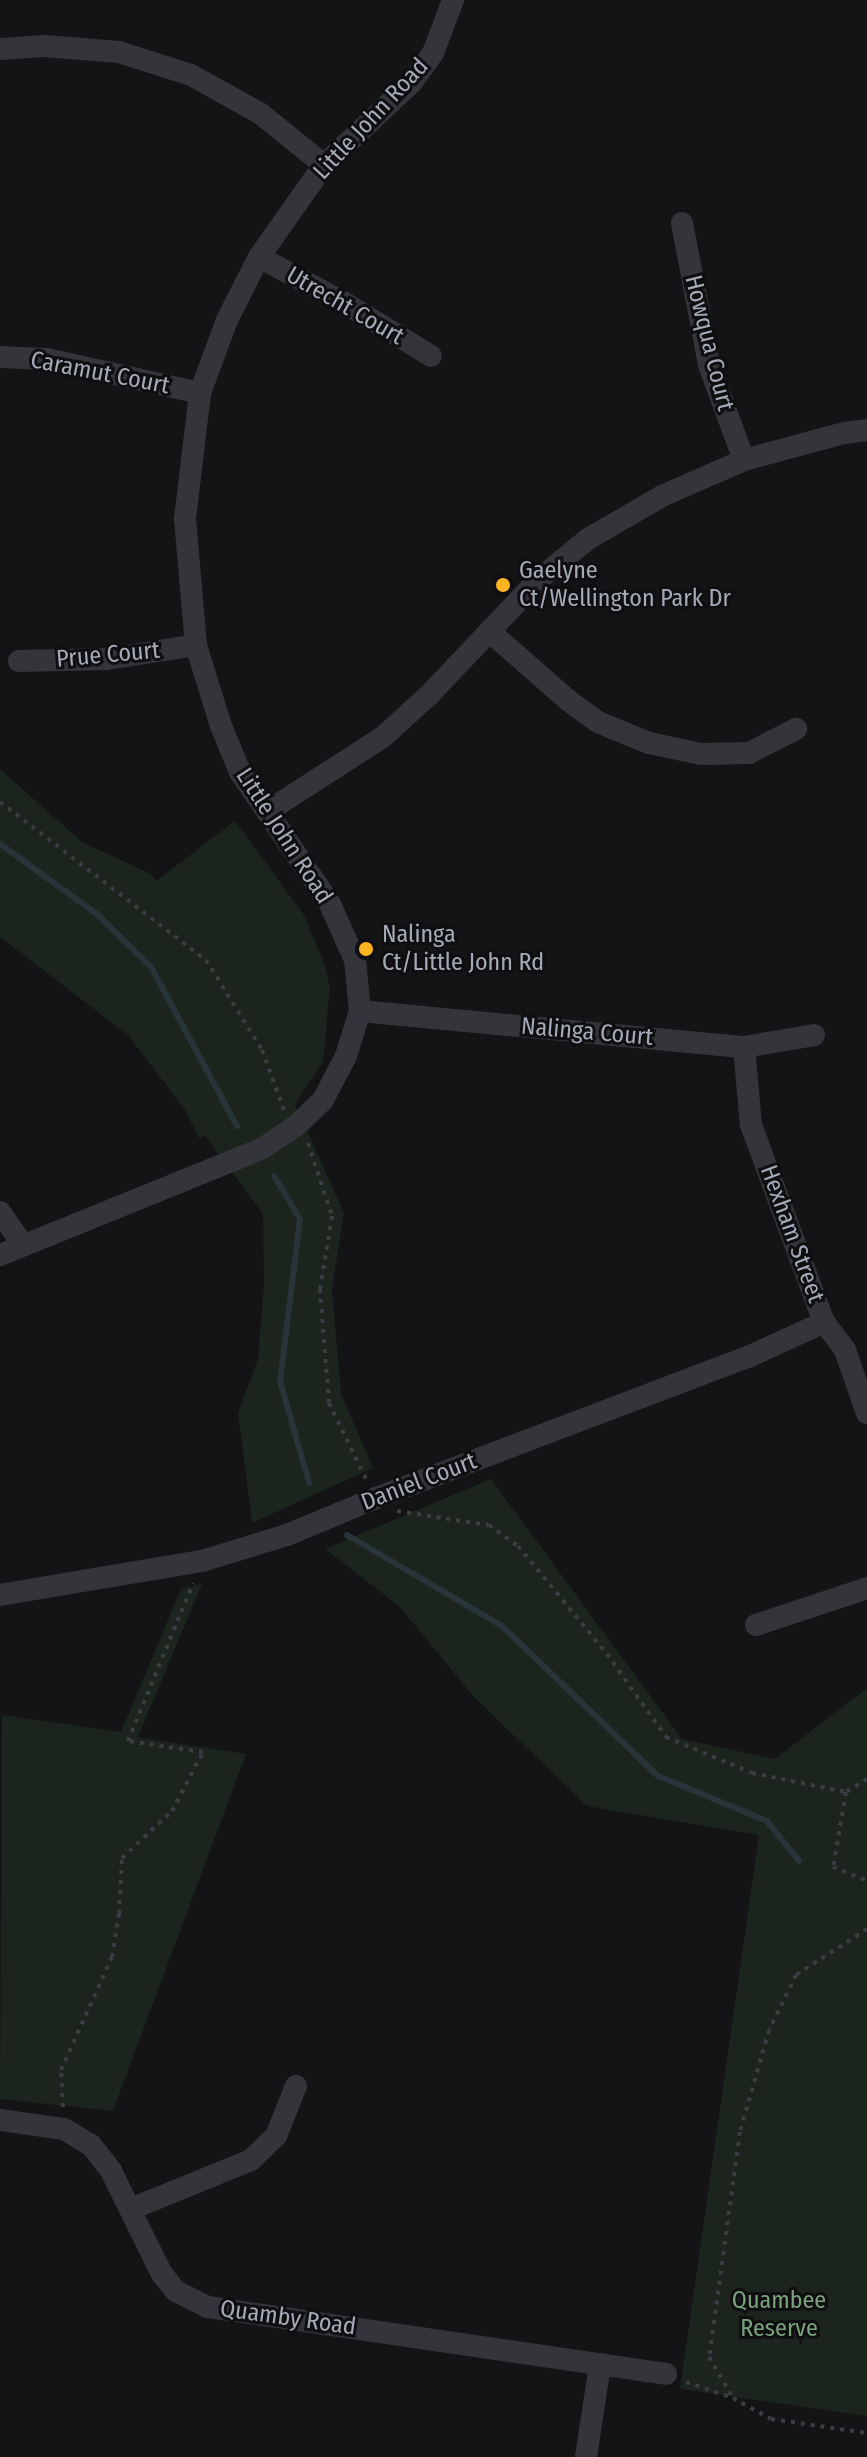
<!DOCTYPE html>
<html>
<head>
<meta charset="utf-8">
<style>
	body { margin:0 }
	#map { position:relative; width:867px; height:2457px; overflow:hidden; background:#141416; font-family:"Fira Sans Condensed",sans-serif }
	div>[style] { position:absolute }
	.green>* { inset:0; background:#1b241d }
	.stream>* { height:6px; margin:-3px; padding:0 3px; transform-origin:3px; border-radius:3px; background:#29333a }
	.path>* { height:4px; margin-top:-2px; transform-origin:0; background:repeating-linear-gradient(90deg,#3a3d42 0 4px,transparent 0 10px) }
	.minor>* { height:22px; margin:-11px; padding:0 11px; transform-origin:11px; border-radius:11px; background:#34353b }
	.dots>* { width:22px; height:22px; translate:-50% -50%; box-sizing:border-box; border:4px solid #0f0f11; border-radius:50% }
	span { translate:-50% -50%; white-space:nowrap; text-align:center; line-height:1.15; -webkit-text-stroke:6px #0f0f11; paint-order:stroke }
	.street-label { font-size:24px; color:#a4aab7 }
	.poi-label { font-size:24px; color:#a4aab7 }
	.left { translate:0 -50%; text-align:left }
	.park-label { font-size:24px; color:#7aa37c }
</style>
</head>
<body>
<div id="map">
	<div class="green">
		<div style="clip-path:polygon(0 769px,82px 842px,151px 874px,156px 881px,235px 821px,304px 915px,324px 963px,330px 987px,323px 1062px,295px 1104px,344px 1213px,332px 1289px,341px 1394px,373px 1468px,252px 1523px,238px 1413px,258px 1359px,264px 1283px,263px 1214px,205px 1136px,199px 1138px,185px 1110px,128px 1035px,0 937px)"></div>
		<div style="clip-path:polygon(491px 1479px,682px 1739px,775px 1759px,867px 1688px,867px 2416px,680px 2389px,759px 1835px,587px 1806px,473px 1696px,399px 1606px,325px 1549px)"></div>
		<div style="clip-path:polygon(202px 1584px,138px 1737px,246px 1754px,113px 2111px,0 2099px,2px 1715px,121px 1732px,181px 1589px)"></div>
	</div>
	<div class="stream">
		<div style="left:0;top:844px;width:120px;rotate:35.8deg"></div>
		<div style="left:97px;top:914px;width:76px;rotate:44.5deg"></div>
		<div style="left:151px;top:967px;width:181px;rotate:61.6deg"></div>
		<div style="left:274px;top:1176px;width:50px;rotate:58.8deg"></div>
		<div style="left:300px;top:1219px;width:163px;rotate:97deg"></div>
		<div style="left:280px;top:1381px;width:106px;rotate:74.1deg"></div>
		<div style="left:347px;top:1535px;width:180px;rotate:30.4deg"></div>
		<div style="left:502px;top:1626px;width:216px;rotate:43.9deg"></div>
		<div style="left:658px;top:1776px;width:118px;rotate:22.4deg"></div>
		<div style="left:767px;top:1821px;width:51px;rotate:51.3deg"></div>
	</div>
	<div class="path">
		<div style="left:0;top:802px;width:260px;rotate:37.5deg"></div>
		<div style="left:206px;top:960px;width:106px;rotate:58.1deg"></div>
		<div style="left:262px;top:1050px;width:64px;rotate:69.9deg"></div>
		<div style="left:308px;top:1143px;width:77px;rotate:71.8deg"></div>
		<div style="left:332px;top:1216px;width:74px;rotate:99.3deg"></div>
		<div style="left:320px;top:1289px;width:114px;rotate:85.5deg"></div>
		<div style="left:329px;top:1403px;width:87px;rotate:64deg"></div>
		<div style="left:397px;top:1511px;width:93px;rotate:8.7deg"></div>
		<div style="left:489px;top:1525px;width:36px;rotate:36deg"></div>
		<div style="left:518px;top:1546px;width:140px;rotate:50.5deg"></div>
		<div style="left:607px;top:1654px;width:102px;rotate:54.6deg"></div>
		<div style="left:666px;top:1737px;width:93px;rotate:22.7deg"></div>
		<div style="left:752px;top:1773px;width:96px;rotate:11.4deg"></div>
		<div style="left:867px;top:1779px;width:25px;rotate:148deg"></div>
		<div style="left:846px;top:1792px;width:76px;rotate:99.8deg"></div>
		<div style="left:833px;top:1867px;width:37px;rotate:22deg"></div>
		<div style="left:867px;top:1929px;width:85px;rotate:147.1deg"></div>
		<div style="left:796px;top:1975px;width:61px;rotate:116.1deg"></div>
		<div style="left:769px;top:2030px;width:106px;rotate:105.9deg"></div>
		<div style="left:740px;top:2132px;width:227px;rotate:97.8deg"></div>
		<div style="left:709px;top:2357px;width:48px;rotate:59.7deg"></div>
		<div style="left:733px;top:2398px;width:43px;rotate:28.9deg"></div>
		<div style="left:771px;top:2419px;width:97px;rotate:8.3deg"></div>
		<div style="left:63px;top:2107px;width:37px;rotate:-93deg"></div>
		<div style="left:61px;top:2070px;width:124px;rotate:-65.7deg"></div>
		<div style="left:112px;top:1957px;width:44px;rotate:-80.8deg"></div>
		<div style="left:119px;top:1914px;width:56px;rotate:-86.9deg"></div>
		<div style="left:122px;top:1858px;width:69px;rotate:-43.2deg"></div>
		<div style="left:172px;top:1811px;width:67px;rotate:-62.3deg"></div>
		<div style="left:203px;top:1752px;width:76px;rotate:-171.7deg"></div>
		<div style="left:128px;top:1741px;width:171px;rotate:-67.6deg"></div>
		<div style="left:686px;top:2382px;width:46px;rotate:18.8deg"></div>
	</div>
	<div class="minor">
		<div style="left:0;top:49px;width:44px;rotate:-3.9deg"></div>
		<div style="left:44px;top:46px;width:75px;rotate:4.6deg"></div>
		<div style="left:119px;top:52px;width:76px;rotate:17.7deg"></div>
		<div style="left:191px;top:75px;width:80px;rotate:29.1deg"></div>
		<div style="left:261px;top:114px;width:81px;rotate:39deg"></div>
		<div style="left:682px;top:223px;width:145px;rotate:79.2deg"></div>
		<div style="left:709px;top:365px;width:101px;rotate:69.8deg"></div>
		<div style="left:259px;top:257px;width:95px;rotate:28.2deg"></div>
		<div style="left:343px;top:302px;width:103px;rotate:31.5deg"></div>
		<div style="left:0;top:357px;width:47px;rotate:2.4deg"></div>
		<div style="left:47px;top:359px;width:157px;rotate:12.5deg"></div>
		<div style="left:489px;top:631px;width:106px;rotate:41.2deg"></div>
		<div style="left:569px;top:701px;width:36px;rotate:36deg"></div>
		<div style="left:598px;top:722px;width:55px;rotate:22.4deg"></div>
		<div style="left:649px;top:743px;width:53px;rotate:11.9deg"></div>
		<div style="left:701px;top:754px;width:48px;rotate:-1.2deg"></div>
		<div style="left:749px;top:753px;width:53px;rotate:-27.1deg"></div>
		<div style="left:19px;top:661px;width:88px;rotate:-1.3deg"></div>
		<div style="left:107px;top:659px;width:90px;rotate:-8.9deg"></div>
		<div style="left:268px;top:811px;width:137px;rotate:-32.8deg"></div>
		<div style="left:383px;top:737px;width:62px;rotate:-42.4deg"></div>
		<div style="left:429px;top:695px;width:158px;rotate:-46.5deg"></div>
		<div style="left:538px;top:580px;width:65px;rotate:-39.4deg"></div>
		<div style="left:588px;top:539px;width:86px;rotate:-30.2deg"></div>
		<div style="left:662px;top:496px;width:90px;rotate:-23.7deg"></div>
		<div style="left:744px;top:460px;width:104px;rotate:-15.1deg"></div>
		<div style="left:844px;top:433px;width:23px;rotate:-7deg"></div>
		<div style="left:360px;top:1011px;width:386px;rotate:5.4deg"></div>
		<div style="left:744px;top:1047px;width:71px;rotate:-9.7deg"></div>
		<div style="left:744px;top:1047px;width:78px;rotate:84.9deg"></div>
		<div style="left:751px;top:1125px;width:210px;rotate:69.7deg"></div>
		<div style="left:824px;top:1322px;width:35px;rotate:53deg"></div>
		<div style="left:845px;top:1350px;width:67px;rotate:70.8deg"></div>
		<div style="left:0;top:1212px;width:40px;rotate:55.1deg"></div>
		<div style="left:0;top:1255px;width:284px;rotate:-22.1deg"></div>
		<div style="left:263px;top:1148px;width:40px;rotate:-34deg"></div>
		<div style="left:296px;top:1126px;width:37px;rotate:-44deg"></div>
		<div style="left:323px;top:1100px;width:50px;rotate:-62.4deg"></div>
		<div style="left:346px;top:1056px;width:47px;rotate:-72.7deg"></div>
		<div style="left:360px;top:1011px;width:51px;rotate:-95.6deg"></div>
		<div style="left:355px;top:960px;width:61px;rotate:-114.1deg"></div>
		<div style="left:330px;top:904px;width:160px;rotate:-124.3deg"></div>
		<div style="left:240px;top:772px;width:50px;rotate:-112.4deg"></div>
		<div style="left:221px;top:726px;width:85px;rotate:-107.2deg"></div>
		<div style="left:196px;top:645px;width:126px;rotate:-95deg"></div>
		<div style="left:185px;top:519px;width:127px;rotate:-83.2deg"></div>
		<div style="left:200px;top:393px;width:78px;rotate:-69.7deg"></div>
		<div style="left:227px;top:320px;width:71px;rotate:-63.1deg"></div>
		<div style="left:259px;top:257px;width:113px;rotate:-54.8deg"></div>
		<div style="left:324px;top:165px;width:121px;rotate:-43.3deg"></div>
		<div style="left:412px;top:82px;width:36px;rotate:-54deg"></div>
		<div style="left:433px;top:53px;width:57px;rotate:-69.3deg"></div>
		<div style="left:0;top:1595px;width:205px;rotate:-9.6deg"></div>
		<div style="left:202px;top:1561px;width:89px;rotate:-17deg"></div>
		<div style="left:287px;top:1535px;width:96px;rotate:-22.6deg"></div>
		<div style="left:376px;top:1498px;width:398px;rotate:-20.8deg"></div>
		<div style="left:748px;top:1357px;width:84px;rotate:-24.7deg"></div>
		<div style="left:756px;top:1625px;width:117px;rotate:-18.4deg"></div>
		<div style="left:0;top:2120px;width:65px;rotate:8deg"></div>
		<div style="left:64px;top:2129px;width:31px;rotate:31deg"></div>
		<div style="left:91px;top:2145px;width:33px;rotate:52deg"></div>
		<div style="left:111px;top:2171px;width:115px;rotate:63.7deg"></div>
		<div style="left:162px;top:2274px;width:22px;rotate:51deg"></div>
		<div style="left:176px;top:2291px;width:36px;rotate:27deg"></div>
		<div style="left:208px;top:2307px;width:463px;rotate:8.3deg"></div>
		<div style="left:131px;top:2209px;width:130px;rotate:-22.2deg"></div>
		<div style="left:251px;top:2160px;width:35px;rotate:-44deg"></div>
		<div style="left:276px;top:2136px;width:54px;rotate:-68.2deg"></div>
		<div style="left:586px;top:2457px;width:94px;rotate:-81.4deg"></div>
	</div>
	<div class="dots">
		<div style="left:503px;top:585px;background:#feb323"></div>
		<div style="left:366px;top:949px;background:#feb323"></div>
	</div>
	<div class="street-label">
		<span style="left:371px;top:119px;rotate:-47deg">Little John Road</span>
		<span style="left:345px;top:306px;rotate:30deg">Utrecht Court</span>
		<span style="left:709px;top:343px;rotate:76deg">Howqua Court</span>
		<span style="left:100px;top:373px;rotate:11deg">Caramut Court</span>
		<span style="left:108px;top:655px;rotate:-5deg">Prue Court</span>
		<span style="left:284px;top:836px;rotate:57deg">Little John Road</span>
		<span style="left:587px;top:1032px;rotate:5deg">Nalinga Court</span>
		<span style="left:792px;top:1234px;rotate:70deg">Hexham Street</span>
		<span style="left:419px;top:1482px;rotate:-21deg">Daniel Court</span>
		<span style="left:288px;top:2318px;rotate:8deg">Quamby Road</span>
	</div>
	<div class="poi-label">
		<span class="left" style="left:519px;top:585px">Gaelyne<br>Ct/Wellington Park Dr</span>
		<span class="left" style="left:382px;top:949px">Nalinga<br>Ct/Little John Rd</span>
	</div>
	<div class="park-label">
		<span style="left:779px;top:2315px">Quambee<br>Reserve</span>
	</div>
</div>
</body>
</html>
